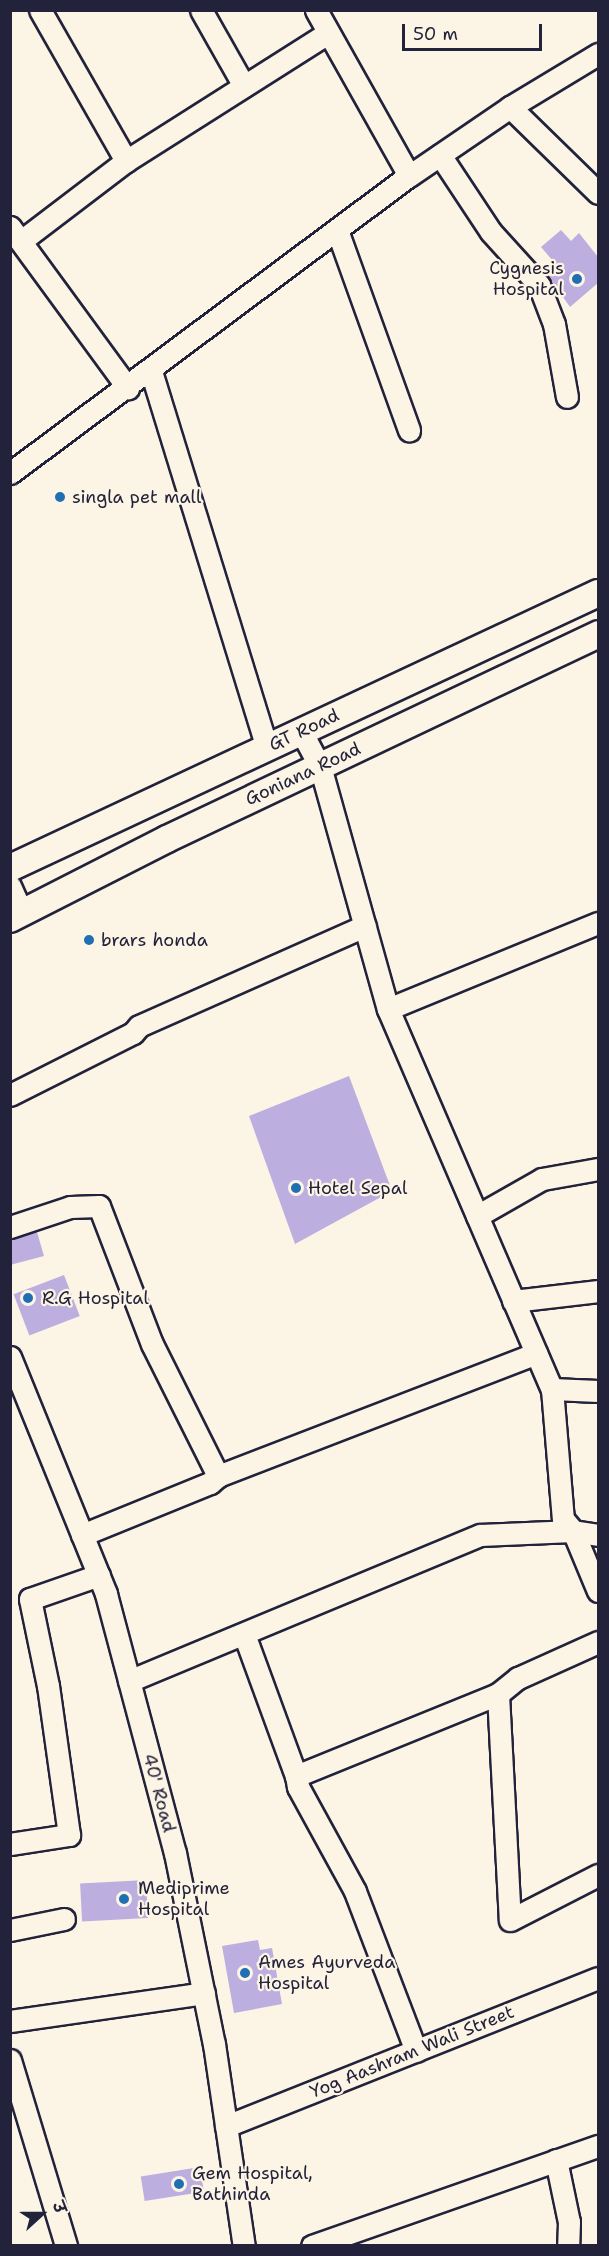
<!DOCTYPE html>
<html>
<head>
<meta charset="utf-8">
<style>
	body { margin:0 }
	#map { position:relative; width:609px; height:2256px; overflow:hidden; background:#fcf5e5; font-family:"Shantell Sans","Playpen Sans Deva",sans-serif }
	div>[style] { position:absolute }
	.building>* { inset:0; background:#bcafe0; transform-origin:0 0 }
	.roads { filter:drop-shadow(2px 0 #22223b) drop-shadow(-2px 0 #22223b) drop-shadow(0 2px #22223b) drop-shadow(0 -2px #22223b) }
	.minor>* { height:21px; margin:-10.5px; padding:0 10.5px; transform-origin:10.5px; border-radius:10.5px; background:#fcf5e5 }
	.major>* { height:26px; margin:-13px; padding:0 13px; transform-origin:13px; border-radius:13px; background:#fcf5e5 }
	.dots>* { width:16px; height:16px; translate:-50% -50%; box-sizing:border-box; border:3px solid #fcf5e5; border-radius:50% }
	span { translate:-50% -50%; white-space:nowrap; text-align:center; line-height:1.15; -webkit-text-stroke:4.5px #fcf5e5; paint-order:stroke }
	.poi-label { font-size:18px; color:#22223b }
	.right { translate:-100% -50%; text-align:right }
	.left { translate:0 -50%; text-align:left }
	.street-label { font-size:18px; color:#22223b }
	.frame { position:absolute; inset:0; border:12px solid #22223b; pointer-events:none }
	.north { position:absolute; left:12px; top:2184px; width:60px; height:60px; -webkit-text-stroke:4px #fcf5e5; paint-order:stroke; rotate:69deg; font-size:16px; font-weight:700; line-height:24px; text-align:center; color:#22223b }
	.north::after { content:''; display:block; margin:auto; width:21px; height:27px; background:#22223b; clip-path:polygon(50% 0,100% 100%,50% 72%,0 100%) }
	.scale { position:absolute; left:402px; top:24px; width:140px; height:27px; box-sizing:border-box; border:3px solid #22223b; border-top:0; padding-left:8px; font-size:18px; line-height:21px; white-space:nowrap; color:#22223b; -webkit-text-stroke:4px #fcf5e5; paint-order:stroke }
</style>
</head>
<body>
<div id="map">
	<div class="building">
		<div style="clip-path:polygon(561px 230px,571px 241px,579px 233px,598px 257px,598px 283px,570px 307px,549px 277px,559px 268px,541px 247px)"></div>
		<div style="clip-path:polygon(349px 1076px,392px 1191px,295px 1244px,249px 1116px)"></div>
		<div style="clip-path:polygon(37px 1232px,44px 1256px,10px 1265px,10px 1239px)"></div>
		<div style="left:64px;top:1275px;width:44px;height:54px;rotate:69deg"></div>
		<div style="left:146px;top:1880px;width:38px;height:66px;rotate:87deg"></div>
		<div style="clip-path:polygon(258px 1940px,260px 1950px,272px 1948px,282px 2004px,234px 2013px,222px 1946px)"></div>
		<div style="left:200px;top:2167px;width:25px;height:60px;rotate:81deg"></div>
	</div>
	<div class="roads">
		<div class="minor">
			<div style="left:40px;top:10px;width:174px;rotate:60.3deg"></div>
			<div style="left:201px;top:10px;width:87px;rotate:60.5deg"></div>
			<div style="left:316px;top:10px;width:190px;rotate:60.7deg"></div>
			<div style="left:510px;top:107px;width:123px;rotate:44.3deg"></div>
			<div style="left:440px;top:155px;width:92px;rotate:56.5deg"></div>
			<div style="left:491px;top:232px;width:72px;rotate:47.8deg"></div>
			<div style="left:539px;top:285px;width:42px;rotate:69deg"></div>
			<div style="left:554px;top:324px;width:74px;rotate:79.9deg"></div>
			<div style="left:10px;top:227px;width:200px;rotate:53.8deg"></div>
			<div style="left:337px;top:230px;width:213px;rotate:70.2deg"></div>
			<div style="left:21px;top:241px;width:132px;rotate:-37.3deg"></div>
			<div style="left:126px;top:161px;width:239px;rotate:-32.4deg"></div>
			<div style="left:151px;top:371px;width:393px;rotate:72.9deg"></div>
			<div style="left:10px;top:473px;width:497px;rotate:-36.7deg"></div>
			<div style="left:409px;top:176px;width:122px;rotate:-34.3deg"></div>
			<div style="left:510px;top:107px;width:103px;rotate:-31.1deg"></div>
			<div style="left:301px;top:731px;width:40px;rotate:62deg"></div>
			<div style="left:320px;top:766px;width:252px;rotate:74.4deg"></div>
			<div style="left:388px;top:1009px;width:414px;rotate:66.7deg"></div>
			<div style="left:552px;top:1389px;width:130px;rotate:85.2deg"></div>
			<div style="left:563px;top:1519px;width:16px;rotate:50deg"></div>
			<div style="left:573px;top:1531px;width:65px;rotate:67.4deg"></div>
			<div style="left:10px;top:886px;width:30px;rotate:66deg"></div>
			<div style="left:388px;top:1009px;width:227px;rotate:-22.3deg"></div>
			<div style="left:10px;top:1095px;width:138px;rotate:-26.8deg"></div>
			<div style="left:133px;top:1033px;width:9px;rotate:-49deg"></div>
			<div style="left:139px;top:1026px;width:247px;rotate:-23.9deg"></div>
			<div style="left:477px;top:1216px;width:75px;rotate:-29.6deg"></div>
			<div style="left:542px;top:1179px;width:57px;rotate:-10.1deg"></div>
			<div style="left:10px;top:1227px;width:63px;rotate:-18.4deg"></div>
			<div style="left:70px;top:1207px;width:29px;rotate:-2deg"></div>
			<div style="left:99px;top:1206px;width:148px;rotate:69deg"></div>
			<div style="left:152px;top:1344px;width:148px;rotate:63.4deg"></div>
			<div style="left:513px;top:1301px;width:86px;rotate:-6.7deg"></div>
			<div style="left:10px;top:1357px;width:256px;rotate:67.9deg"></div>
			<div style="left:106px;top:1594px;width:268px;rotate:75.1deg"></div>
			<div style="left:175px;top:1853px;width:195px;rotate:78.5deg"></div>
			<div style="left:214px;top:2044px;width:204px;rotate:81.6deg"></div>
			<div style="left:552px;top:1389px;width:46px;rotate:2.5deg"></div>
			<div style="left:82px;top:1535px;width:138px;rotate:-22.1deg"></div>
			<div style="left:210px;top:1483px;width:11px;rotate:-41deg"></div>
			<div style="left:218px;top:1476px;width:341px;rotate:-21.1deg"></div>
			<div style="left:244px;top:1634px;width:151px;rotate:69.9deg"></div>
			<div style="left:129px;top:1681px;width:380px;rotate:-22.6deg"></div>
			<div style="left:480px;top:1535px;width:93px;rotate:-2.5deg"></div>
			<div style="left:573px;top:1531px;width:25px;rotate:9deg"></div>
			<div style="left:498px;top:1694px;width:226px;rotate:87deg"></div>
			<div style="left:510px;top:1920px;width:99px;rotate:-27.1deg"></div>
			<div style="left:10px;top:1844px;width:60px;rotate:-8.7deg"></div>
			<div style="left:69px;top:1835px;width:150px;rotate:-98deg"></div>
			<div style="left:48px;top:1686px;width:89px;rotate:-101.7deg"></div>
			<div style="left:30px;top:1599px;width:73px;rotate:-19.2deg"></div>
			<div style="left:10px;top:1930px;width:55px;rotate:-11.5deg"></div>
			<div style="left:10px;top:2021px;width:196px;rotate:-8.2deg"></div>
			<div style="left:416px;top:2051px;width:171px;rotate:-110.9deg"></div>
			<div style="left:355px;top:1891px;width:119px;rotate:-118.7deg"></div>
			<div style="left:298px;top:1787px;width:11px;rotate:-100deg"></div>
			<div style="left:296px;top:1776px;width:218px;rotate:-22.1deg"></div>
			<div style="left:498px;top:1694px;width:26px;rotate:-39deg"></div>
			<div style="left:518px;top:1678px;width:88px;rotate:-24.2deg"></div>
			<div style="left:10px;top:2060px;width:194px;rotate:73.2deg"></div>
			<div style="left:226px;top:2126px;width:400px;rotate:-21.7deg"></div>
			<div style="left:556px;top:2160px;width:63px;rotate:78.2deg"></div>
			<div style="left:569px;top:2222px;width:24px;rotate:92deg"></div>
			<div style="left:312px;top:2246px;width:303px;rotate:-19.3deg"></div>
		</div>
		<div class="major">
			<div style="left:10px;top:868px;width:649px;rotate:-25.06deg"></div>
			<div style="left:10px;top:919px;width:176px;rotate:-27deg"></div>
			<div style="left:167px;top:839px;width:477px;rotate:-25.4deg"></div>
		</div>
	</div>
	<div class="dots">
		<div style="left:577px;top:279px;background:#1f6fb2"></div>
		<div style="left:60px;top:497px;background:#1f6fb2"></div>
		<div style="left:89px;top:940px;background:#1f6fb2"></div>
		<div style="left:296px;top:1188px;background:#1f6fb2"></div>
		<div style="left:28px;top:1298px;background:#1f6fb2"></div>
		<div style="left:124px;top:1899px;background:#1f6fb2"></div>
		<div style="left:245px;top:1973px;background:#1f6fb2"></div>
		<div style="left:179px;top:2184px;background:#1f6fb2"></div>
	</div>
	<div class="poi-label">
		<span class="right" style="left:564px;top:279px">Cygnesis<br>Hospital</span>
		<span class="left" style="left:72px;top:497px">singla pet mall</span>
		<span class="left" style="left:101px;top:940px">brars honda</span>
		<span class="left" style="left:308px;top:1188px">Hotel Sepal</span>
		<span class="left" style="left:42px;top:1298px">R.G Hospital</span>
		<span class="left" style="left:138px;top:1899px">Mediprime<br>Hospital</span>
		<span class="left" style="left:258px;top:1973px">Ames Ayurveda<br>Hospital</span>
		<span class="left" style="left:192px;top:2184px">Gem Hospital,<br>Bathinda</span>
	</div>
	<div class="street-label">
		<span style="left:304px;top:730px;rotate:-25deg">GT Road</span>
		<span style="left:303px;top:774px;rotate:-25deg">Goniana Road</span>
		<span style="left:159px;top:1793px;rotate:75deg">40' Road</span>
		<span style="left:412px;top:2052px;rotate:-22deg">Yog Aashram Wali Street</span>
	</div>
	<div class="frame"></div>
	<div class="north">उ</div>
	<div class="scale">50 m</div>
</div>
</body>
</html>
